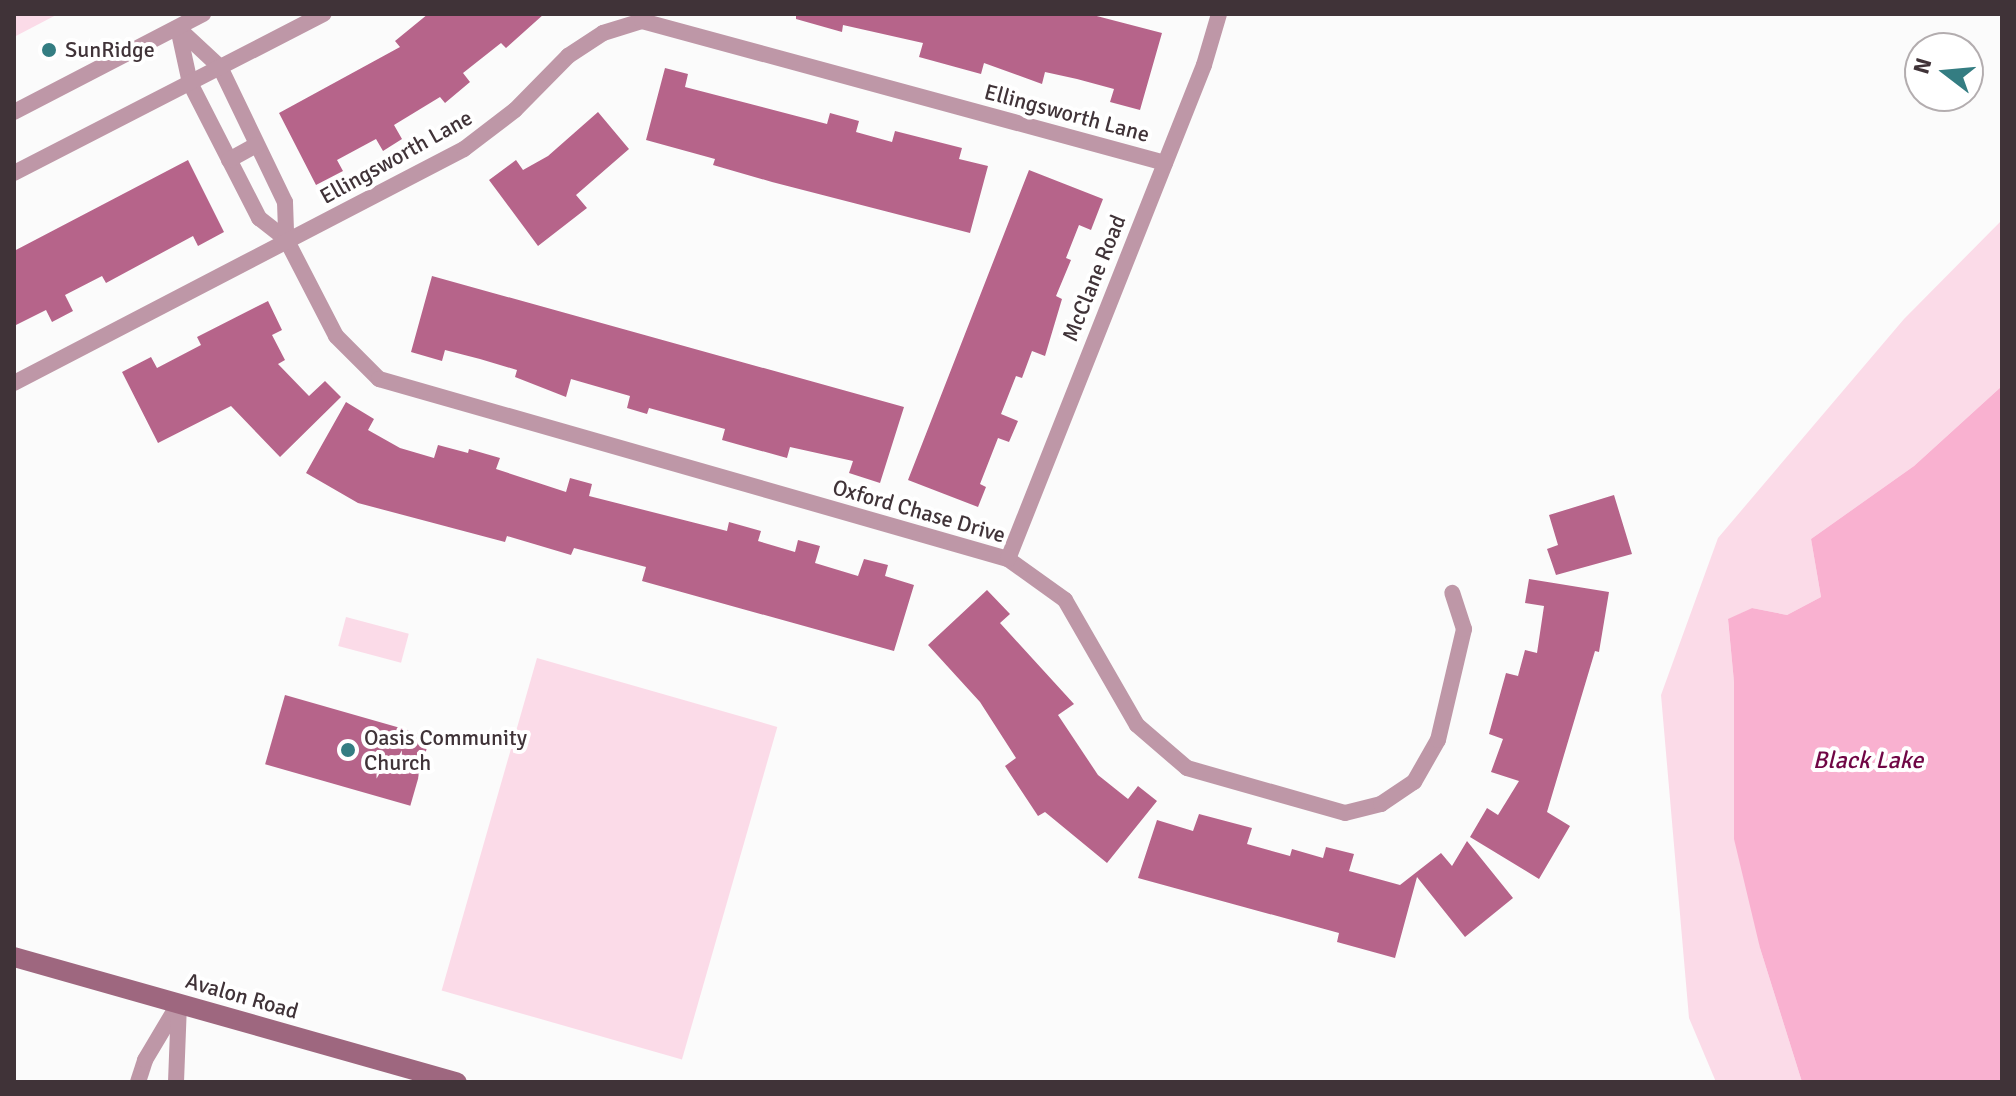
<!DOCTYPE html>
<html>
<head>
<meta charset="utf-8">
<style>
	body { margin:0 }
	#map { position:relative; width:2016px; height:1096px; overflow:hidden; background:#fbfbfb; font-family:Signika,sans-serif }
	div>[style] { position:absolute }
	.green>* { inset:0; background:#fbdbe8; transform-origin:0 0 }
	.water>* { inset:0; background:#f9b1d0 }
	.building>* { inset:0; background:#b6648a; transform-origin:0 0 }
	.street>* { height:16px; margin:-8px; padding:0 8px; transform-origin:8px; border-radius:8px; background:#be97a7 }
	.secondary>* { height:20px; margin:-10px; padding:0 10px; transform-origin:10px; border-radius:10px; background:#9e677f }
	.dots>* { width:22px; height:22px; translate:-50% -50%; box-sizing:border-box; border:4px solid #fff; border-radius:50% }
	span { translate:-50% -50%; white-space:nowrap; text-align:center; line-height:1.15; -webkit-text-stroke:8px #fff; paint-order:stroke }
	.poi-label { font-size:22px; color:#403338 }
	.left { translate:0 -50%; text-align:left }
	.street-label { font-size:22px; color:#403338 }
	.water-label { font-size:24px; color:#700645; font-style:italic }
	.frame { position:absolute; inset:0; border:16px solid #403338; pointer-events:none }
	.north { position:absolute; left:1904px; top:32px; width:80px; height:80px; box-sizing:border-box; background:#fff; border:2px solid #b3adaf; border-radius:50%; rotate:286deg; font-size:22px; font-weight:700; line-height:32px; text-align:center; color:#403338 }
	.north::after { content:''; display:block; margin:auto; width:28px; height:36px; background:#347d82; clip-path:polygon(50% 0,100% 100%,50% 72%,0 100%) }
</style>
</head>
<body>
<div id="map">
	<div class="green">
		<div style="clip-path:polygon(14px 14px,58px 14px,14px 37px)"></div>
		<div style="clip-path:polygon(2002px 220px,2002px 386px,1914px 466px,1811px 539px,1821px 597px,1787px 615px,1752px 608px,1728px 620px,1760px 948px,1802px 1082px,1716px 1082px,1689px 1018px,1661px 695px,1718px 538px,1904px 319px)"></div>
		<div style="left:346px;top:617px;width:65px;height:30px;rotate:15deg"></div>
		<div style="left:537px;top:658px;width:250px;height:346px;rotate:16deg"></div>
	</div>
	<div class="water">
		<div style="clip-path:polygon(2002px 386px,2002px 1082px,1802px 1082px,1760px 948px,1734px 839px,1734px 682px,1728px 619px,1752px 608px,1787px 615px,1821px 597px,1811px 539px,1914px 466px)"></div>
	</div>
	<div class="building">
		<div style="clip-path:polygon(428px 14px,544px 14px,506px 48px,501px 43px,463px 73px,470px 82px,445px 103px,440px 97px,394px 125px,402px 139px,383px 151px,376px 139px,337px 160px,343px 171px,316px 185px,279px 113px,400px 47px,395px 41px)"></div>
		<div style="clip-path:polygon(796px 14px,1089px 14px,1162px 33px,1140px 110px,1110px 102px,1114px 89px,1077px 79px,1045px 72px,1042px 84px,984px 63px,981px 74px,919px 57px,923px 43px,843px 25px,842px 32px,796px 19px)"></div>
		<div style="clip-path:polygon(665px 68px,688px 74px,685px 87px,827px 124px,830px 113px,859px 121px,856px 132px,892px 142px,895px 131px,962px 148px,959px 159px,988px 166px,970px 233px,772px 182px,713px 165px,715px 159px,646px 140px)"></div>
		<div style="clip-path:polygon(598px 112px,629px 149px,576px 195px,587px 208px,538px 246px,489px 180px,516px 160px,523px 170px,548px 156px)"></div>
		<div style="clip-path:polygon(188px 160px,224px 232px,198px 246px,193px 236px,106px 283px,102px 276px,65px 295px,73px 311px,52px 322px,46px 310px,14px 326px,14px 251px)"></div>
		<div style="clip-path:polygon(1029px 170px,1103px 199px,1091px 230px,1079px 225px,1066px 258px,1071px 260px,1056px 296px,1062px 299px,1045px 356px,1032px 351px,1022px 378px,1016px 376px,1001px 414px,1018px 421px,1009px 442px,998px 438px,980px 484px,986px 487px,978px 507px,908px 480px)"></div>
		<div style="clip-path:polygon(432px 276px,904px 407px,880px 483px,849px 473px,853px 461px,790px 447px,787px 458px,722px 440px,725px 429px,649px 408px,647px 414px,627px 408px,630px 396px,571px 379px,566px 397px,515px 377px,517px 370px,480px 359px,445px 350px,442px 361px,411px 352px)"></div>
		<div style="clip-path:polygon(268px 301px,282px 330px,272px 335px,285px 360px,278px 364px,309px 396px,325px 381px,341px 397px,280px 457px,231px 406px,158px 443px,122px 372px,151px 357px,157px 368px,201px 345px,197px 337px)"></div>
		<div style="clip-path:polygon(346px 402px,374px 419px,368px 430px,400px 448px,434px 458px,438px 445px,468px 453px,469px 449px,500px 458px,496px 469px,566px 492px,570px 478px,592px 484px,589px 496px,727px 531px,729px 522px,761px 531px,758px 541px,795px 552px,798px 540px,820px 546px,815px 563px,858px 576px,864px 559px,888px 565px,885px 576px,914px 585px,894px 651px,642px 581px,646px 567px,574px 548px,571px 555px,507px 536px,505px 542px,358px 503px,306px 473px)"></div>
		<div style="clip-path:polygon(1614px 495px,1632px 554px,1556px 575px,1547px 549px,1558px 545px,1549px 515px)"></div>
		<div style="clip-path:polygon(1529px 579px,1609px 592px,1599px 652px,1595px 651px,1547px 812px,1570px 826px,1539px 879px,1470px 837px,1487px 808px,1498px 815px,1519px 781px,1491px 772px,1503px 739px,1489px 734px,1506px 673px,1518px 676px,1525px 650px,1537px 653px,1544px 606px,1525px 603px)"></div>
		<div style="clip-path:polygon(987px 590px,1010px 614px,1000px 623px,1074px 704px,1058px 715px,1098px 775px,1128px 799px,1138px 786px,1157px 801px,1107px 863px,1045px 812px,1038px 816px,1005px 766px,1016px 758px,980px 702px,928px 645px)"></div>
		<div style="left:285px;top:695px;width:151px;height:72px;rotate:16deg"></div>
		<div style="clip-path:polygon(1199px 814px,1252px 828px,1247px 844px,1290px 856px,1292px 849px,1323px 858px,1326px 847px,1354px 854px,1349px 871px,1400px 885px,1441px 853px,1452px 866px,1467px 841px,1513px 898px,1465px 937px,1417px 877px,1395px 958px,1337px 942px,1339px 933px,1138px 878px,1157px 820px,1193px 831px)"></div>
	</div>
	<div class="street">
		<div style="left:178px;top:28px;width:56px;rotate:77.7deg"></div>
		<div style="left:190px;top:83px;width:152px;rotate:62.9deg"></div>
		<div style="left:259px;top:218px;width:34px;rotate:38deg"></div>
		<div style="left:286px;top:239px;width:109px;rotate:62.7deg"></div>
		<div style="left:336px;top:336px;width:61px;rotate:45deg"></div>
		<div style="left:379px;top:379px;width:654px;rotate:15.97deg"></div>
		<div style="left:1008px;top:559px;width:70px;rotate:35.7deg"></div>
		<div style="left:1065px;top:600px;width:144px;rotate:60.1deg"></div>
		<div style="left:1137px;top:725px;width:66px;rotate:40.7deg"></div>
		<div style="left:1187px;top:768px;width:164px;rotate:15.9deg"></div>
		<div style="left:1345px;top:813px;width:37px;rotate:-14deg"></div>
		<div style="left:1381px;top:804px;width:40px;rotate:-34deg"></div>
		<div style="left:1414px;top:782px;width:48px;rotate:-60.3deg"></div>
		<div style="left:1438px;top:740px;width:114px;rotate:-76.8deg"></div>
		<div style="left:1464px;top:629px;width:38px;rotate:-108deg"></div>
		<div style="left:178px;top:28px;width:57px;rotate:42.9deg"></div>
		<div style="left:220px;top:67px;width:150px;rotate:64.3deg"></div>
		<div style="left:285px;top:202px;width:37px;rotate:88deg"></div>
		<div style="left:14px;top:112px;width:213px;rotate:-27.4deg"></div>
		<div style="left:229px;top:160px;width:31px;rotate:-29deg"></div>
		<div style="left:14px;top:173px;width:348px;rotate:-27.2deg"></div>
		<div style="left:14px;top:383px;width:507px;rotate:-27.47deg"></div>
		<div style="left:464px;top:149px;width:64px;rotate:-37.4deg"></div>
		<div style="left:515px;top:110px;width:76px;rotate:-45.5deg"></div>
		<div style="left:568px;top:56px;width:42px;rotate:-33.3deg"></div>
		<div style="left:603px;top:33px;width:41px;rotate:-17.1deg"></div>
		<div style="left:642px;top:21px;width:542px;rotate:15.19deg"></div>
		<div style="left:1008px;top:559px;width:531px;rotate:-68.36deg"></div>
		<div style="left:1204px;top:65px;width:53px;rotate:-73.6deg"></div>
		<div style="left:138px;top:1082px;width:23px;rotate:-72deg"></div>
		<div style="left:145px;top:1060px;width:66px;rotate:-59.2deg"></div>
		<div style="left:176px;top:1082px;width:78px;rotate:-87.8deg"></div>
	</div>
	<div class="secondary">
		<div style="left:14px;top:957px;width:460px;rotate:15.8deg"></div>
	</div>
	<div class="dots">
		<div style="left:49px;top:50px;background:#347d82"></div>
		<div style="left:348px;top:750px;background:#347d82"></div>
	</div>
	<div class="poi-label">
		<span class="left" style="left:65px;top:50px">SunRidge</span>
		<span class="left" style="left:364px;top:750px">Oasis Community<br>Church</span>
	</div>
	<div class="street-label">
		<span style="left:1067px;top:113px;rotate:15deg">Ellingsworth Lane</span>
		<span style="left:396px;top:157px;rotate:-29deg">Ellingsworth Lane</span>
		<span style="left:1094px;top:278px;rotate:-68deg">McClane Road</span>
		<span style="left:919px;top:511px;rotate:16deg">Oxford Chase Drive</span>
		<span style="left:242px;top:996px;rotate:16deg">Avalon Road</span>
	</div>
	<div class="water-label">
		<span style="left:1868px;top:761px">Black Lake</span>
	</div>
	<div class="frame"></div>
	<div class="north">N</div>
</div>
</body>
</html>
